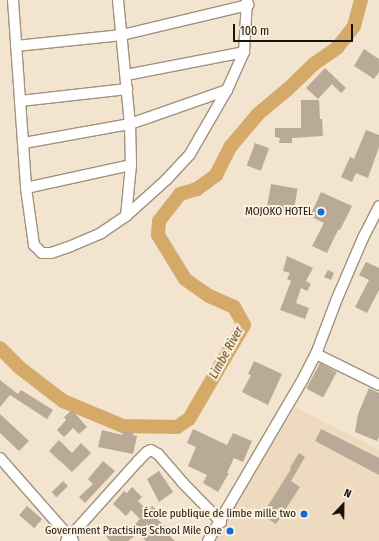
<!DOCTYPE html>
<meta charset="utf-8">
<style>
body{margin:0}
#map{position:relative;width:379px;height:541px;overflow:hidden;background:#f2e4cf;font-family:"Fira Sans Condensed",sans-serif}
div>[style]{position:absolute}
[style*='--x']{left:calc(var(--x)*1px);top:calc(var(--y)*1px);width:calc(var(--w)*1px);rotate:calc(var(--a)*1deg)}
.built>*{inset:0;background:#eddabf}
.river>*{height:14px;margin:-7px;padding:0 7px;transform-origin:7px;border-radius:7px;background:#d5aa69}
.building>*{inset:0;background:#b8aa96;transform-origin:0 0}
.roads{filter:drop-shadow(1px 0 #a0927e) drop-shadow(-1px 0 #a0927e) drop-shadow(0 1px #a0927e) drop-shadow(0 -1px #a0927e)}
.minor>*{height:10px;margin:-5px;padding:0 5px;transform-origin:5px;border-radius:5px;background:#fff}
.dots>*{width:11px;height:11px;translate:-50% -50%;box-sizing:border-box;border:2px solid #fdf1e0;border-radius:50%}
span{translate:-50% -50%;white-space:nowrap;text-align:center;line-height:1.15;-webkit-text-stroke:4px #fdf1e0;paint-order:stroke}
.poi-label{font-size:11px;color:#18130c}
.right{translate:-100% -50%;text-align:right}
.water-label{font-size:12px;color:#583b04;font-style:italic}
.north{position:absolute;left:323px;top:485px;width:40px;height:40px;-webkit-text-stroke:3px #fdf1e0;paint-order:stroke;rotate:22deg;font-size:11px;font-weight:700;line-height:16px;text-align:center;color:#18130c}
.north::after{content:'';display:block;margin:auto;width:14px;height:18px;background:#18130c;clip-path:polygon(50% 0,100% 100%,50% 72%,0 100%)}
.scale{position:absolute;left:233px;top:24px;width:120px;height:18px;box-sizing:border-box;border:2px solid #18130c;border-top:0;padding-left:5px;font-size:12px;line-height:14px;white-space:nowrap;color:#18130c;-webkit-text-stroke:3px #fdf1e0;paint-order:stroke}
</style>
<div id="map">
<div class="built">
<i style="clip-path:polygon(295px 407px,379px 450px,379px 541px,214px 541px)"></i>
</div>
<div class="river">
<i style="--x:0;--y:348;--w:28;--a:45"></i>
<i style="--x:20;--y:368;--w:54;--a:37.5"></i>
<i style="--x:63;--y:401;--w:65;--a:22.6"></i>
<i style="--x:123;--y:426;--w:54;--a:1.1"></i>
<i style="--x:177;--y:427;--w:14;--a:-34"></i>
<i style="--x:189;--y:419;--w:109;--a:-59.7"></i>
<i style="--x:244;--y:325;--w:21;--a:-119"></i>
<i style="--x:234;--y:307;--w:27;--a:-156"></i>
<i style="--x:209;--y:296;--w:29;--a:-145"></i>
<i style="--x:185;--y:279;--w:52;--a:-121.5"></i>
<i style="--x:158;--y:235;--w:14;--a:-86"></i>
<i style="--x:159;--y:221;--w:34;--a:-52"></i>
<i style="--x:180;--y:194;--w:18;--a:-16"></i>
<i style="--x:197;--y:189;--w:24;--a:-36"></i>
<i style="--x:216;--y:175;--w:33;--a:-63"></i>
<i style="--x:231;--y:146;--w:42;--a:-49.8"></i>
<i style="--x:258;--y:114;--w:38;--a:-40"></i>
<i style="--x:287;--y:90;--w:37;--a:-44"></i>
<i style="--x:314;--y:64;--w:28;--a:-35"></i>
<i style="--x:337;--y:48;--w:28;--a:-52"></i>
<i style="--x:354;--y:26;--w:27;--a:-75"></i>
</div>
<div class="building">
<i style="clip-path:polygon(364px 49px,379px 59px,379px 72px,374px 79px,354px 66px)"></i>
<i style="clip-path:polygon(325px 68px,346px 88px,341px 93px,332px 84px,318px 99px,306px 88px)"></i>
<i style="clip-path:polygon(301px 100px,319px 100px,320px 119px,322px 119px,323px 136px,292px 138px,292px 143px,279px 143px,280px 138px,275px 137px,275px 128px,301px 128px)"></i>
<i style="clip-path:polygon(366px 130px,379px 135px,379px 147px,368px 178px,356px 173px,352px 182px,341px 177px,350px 157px,354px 159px)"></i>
<i style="left:255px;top:143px;width:15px;height:24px;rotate:20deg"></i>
<i style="left:271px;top:184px;width:27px;height:24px;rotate:10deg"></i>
<i style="clip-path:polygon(321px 192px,352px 206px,340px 230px,338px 230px,327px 253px,312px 246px,324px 223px,310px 216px)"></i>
<i style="clip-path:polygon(287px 256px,313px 268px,306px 281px,311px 284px,307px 291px,301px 288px,296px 303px,309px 308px,305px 319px,280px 310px,291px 281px,287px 279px,290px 273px,283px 271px)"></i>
<i style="clip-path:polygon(366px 262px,379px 268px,379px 290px,367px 313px,355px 307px,369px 280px,359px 275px)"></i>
<i style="clip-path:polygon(328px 270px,334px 273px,331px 280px,324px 277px)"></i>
<i style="clip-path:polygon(254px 361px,282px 374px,268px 405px,242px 392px,251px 375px,248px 374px)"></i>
<i style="left:320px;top:363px;width:19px;height:29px;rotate:28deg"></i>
<i style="clip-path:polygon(0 380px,18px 394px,21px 390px,53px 410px,47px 419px,10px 395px,0 407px)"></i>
<i style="clip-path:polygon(369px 388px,379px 393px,379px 437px,377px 441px,355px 432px,358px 414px)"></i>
<i style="clip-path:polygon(72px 410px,87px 427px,79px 434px,73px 428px,64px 437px,57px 430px,66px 420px,64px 417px)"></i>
<i style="clip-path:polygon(0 414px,29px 441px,19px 451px,0 433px)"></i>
<i style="clip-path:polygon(193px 429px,227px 445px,233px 433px,252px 441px,243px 462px,234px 458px,227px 473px,229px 473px,218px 492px,203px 483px,207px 475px,188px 466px,196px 447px,187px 443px)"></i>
<i style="clip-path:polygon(321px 429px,379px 458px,379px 475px,315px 441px)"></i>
<i style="clip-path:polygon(102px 430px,122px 435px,123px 430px,133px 432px,133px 435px,137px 436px,133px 454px,98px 447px)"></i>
<i style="clip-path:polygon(59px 440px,72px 453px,81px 443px,91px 453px,72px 472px,49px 451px)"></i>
<i style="clip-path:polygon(299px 453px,305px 457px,291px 481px,300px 487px,276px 524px,262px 515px,291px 469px,290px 468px)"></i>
<i style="clip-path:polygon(103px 461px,115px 471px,85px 503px,79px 497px,93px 484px,88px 479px)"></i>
<i style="clip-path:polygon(159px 471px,173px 492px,159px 502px,147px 479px)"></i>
<i style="left:63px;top:481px;width:7px;height:16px;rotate:45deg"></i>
<i style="clip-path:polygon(132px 487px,142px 497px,138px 501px,148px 511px,152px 506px,158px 511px,154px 516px,167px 528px,165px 531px,175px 541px,146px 541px,138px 533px,128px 541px,110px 541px,105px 535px,116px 526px,118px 528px,122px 525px,128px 532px,140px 519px,131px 510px,126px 516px,113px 504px,124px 491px,127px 493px)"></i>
<i style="left:27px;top:506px;width:20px;height:12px;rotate:41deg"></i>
</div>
<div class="roads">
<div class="minor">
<i style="--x:13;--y:0;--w:188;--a:86"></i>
<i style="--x:26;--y:188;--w:58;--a:82"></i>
<i style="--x:34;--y:245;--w:11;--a:45"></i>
<i style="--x:42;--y:253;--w:9;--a:0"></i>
<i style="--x:51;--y:253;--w:21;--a:-19"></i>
<i style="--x:71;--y:246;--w:33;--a:-23"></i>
<i style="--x:101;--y:233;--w:30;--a:-34"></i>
<i style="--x:126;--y:216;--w:54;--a:-42"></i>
<i style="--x:166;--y:180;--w:35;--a:-47"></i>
<i style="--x:190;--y:154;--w:74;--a:-60"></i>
<i style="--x:227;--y:90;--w:42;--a:-65.9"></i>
<i style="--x:244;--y:52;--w:52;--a:-86.7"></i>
<i style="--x:118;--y:0;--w:125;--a:84.5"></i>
<i style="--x:130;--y:124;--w:41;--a:88.6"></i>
<i style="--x:131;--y:165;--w:51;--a:95.6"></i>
<i style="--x:16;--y:46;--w:107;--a:-5.9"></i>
<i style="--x:122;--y:35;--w:130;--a:-13.4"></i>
<i style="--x:126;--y:75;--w:120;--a:-11"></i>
<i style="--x:20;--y:101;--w:108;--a:-6.4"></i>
<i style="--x:24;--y:143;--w:108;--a:-10.2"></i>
<i style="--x:130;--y:124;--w:103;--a:-19.3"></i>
<i style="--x:26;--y:188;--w:107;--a:-12.4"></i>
<i style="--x:316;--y:354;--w:70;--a:26.2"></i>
<i style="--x:0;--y:458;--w:111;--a:48.7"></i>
<i style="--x:66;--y:541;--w:108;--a:-48"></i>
<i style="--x:138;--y:461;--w:13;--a:-45"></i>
<i style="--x:147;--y:452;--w:4;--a:-27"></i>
<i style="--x:151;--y:450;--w:8;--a:30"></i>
<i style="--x:158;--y:454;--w:37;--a:49"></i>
<i style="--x:182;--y:482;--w:56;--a:45.7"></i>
<i style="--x:208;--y:541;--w:188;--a:-59.6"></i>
<i style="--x:303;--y:379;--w:28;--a:-63"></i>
<i style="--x:316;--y:354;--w:57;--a:-69.3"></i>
<i style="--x:336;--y:301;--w:69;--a:-66.8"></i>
<i style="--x:363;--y:238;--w:36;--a:-63"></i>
</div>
</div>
<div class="dots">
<i style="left:321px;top:212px;background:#146cd5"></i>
<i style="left:304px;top:514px;background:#146cd5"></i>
<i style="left:230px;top:531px;background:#146cd5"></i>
</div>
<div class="poi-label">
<span class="right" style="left:313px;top:212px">MOJOKO HOTEL</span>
<span class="right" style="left:296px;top:514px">École publique de limbe mille two</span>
<span class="right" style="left:222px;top:531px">Government Practising School Mile One</span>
</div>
<div class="water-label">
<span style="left:227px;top:353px;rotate:-61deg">Limbe River</span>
</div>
<div class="north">N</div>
<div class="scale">100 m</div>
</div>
